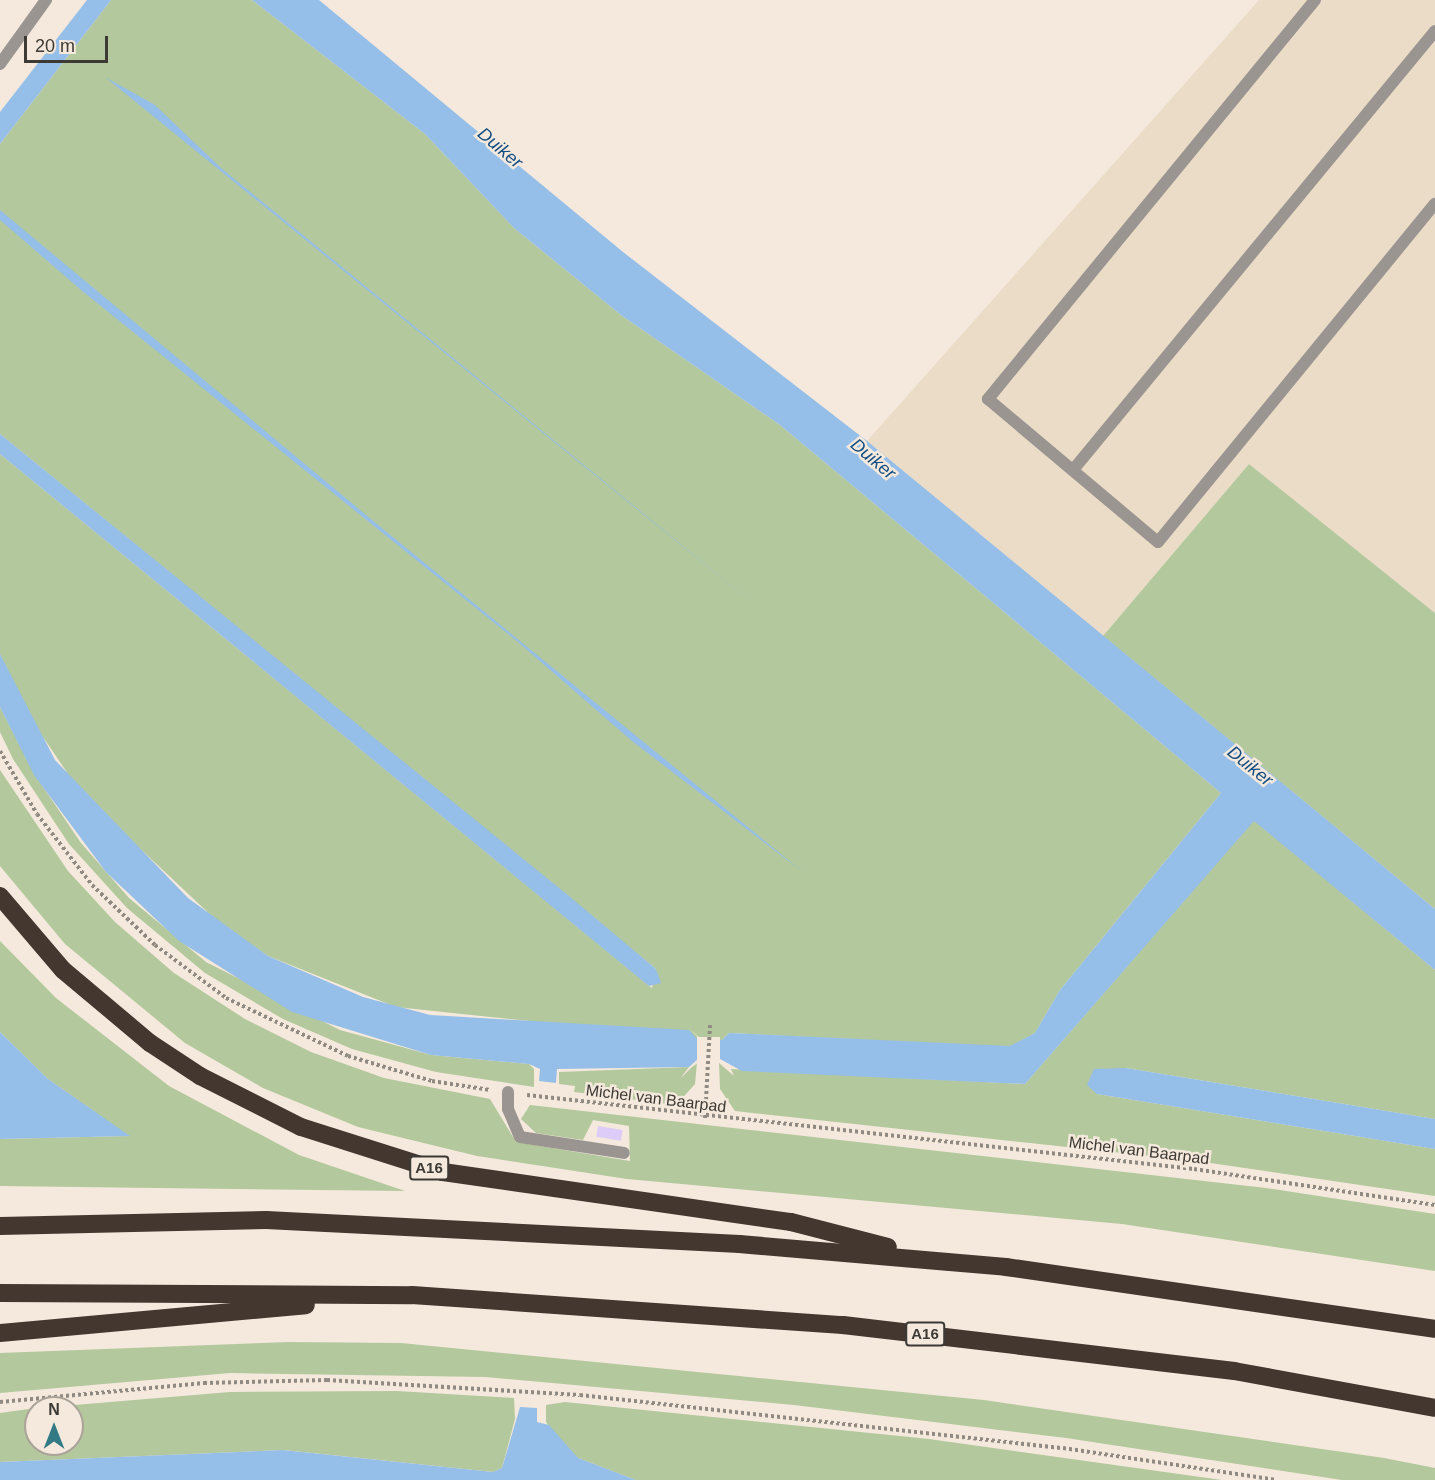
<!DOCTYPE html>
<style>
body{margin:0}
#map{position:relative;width:1435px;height:1480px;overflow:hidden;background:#f4e9dc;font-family:Arial,sans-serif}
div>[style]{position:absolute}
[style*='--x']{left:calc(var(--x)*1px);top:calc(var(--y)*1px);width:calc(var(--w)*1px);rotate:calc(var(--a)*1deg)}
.built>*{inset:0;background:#ebdcc8}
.green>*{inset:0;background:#b3c89c}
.water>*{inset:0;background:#95bee9}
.pier>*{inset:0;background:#f4e9dc}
.building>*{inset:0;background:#dcccf7;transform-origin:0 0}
.path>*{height:4px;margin-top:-2px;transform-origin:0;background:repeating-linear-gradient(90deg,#918a82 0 3px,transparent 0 6px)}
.service>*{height:12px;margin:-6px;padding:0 6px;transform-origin:6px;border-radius:6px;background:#9b9591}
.motorway>*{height:18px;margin:-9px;padding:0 9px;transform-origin:9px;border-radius:9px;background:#433730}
span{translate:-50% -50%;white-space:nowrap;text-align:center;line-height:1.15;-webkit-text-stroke:5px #f4e9dc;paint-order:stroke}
.shield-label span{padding:2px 4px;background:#f4e9dc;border:2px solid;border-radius:4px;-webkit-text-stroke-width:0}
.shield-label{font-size:15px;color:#3d3934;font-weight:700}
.street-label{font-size:16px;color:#3d3934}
.water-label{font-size:18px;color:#144e83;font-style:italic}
.north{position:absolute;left:24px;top:1396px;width:60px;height:60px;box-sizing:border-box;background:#f4e9dc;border:2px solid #aba399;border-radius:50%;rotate:0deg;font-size:16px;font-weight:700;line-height:24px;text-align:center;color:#3d3934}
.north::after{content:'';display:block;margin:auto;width:21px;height:27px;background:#337a84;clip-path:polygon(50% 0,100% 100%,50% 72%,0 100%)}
.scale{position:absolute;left:24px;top:36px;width:84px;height:27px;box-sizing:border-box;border:3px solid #3d3934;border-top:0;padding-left:8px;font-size:18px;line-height:21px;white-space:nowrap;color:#3d3934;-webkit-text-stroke:4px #f4e9dc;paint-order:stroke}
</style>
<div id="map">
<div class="built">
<i style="clip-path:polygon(1259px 0,1435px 0,1435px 613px,1249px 464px,1103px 636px,867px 441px)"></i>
</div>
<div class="green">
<i style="clip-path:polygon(111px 0,252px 0,425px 134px,514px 228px,621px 315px,780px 425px,1221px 793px,1060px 990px,1035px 1033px,1010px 1047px,729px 1033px,722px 1040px,698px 1039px,396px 1007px,268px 956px,216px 920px,81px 793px,24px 709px,0 654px,0 454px,652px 988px,656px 969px,0 434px,0 144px)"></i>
<i style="clip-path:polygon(1249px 464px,1435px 613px,1435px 909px,1103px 636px)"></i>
<i style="clip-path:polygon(0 707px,35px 775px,81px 843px,129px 898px,206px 962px,340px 1030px,431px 1055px,529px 1064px,534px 1069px,534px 1087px,436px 1072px,352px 1049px,283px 1019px,205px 973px,127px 908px,69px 844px,13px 759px,0 732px)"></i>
<i style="clip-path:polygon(0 770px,68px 871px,115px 922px,174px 973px,245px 1019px,311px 1052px,384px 1078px,490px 1099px,516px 1142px,630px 1161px,629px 1126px,593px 1120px,583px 1140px,536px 1133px,521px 1119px,530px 1105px,1266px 1188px,1435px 1214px,1435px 1271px,1122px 1224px,627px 1179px,477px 1156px,358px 1127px,263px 1088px,185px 1043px,65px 944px,0 866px)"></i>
<i style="clip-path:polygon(1254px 820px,1435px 970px,1435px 1119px,1126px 1068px,1097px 1094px,1435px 1149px,1435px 1196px,1197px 1161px,735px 1111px,720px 1089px,719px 1063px,734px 1076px,731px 1069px,1025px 1084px)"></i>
<i style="clip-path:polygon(0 941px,56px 998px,169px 1086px,299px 1155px,405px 1191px,0 1186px,0 1139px,129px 1136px,48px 1079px,0 1032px)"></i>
<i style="clip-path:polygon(697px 1062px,695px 1084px,676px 1105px,574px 1092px,575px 1086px,559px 1084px,559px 1072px,689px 1067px,680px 1079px)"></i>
<i style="clip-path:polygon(289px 1342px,401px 1343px,984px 1400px,1384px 1458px,1435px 1468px,1435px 1480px,1342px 1480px,1066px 1438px,794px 1405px,486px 1377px,230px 1373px,0 1393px,0 1353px)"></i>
<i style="clip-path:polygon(397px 1391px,514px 1398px,515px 1419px,502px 1468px,493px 1472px,284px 1450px,0 1462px,0 1413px,36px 1408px,36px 1444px,72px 1444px,72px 1408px,39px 1408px,230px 1392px)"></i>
<i style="clip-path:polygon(565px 1402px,929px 1439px,1222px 1480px,636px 1480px,578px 1458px,555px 1437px,546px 1422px,546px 1405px)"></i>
</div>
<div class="water">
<i style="clip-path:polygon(87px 0,111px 0,0 144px,0 112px)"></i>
<i style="clip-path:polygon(252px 0,319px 0,623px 252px,867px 441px,1435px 909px,1435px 970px,1254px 821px,1025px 1084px,742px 1071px,720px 1059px,698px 1059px,689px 1067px,557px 1069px,556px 1083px,539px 1081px,540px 1069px,529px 1064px,431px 1055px,292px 1012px,179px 941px,106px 872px,34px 775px,0 707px,0 654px,55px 760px,188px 898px,268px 956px,363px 997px,430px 1015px,689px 1030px,698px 1040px,722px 1040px,729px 1033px,1010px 1046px,1035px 1033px,1060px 990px,1221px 793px,780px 425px,621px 315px,514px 228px,425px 134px)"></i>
<i style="clip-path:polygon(105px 77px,155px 105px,221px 168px,761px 610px)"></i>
<i style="clip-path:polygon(0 210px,372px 520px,804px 873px,632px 741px,518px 642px,81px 290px,0 220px)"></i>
<i style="clip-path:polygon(0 434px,569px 896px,656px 969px,661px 983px,649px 986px,0 454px)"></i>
<i style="clip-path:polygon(0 1032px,48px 1079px,130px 1136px,0 1139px)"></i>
<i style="clip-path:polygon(1126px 1068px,1435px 1119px,1435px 1149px,1097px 1094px,1087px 1085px,1094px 1069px)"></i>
<i style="clip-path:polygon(520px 1407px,537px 1408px,537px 1422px,549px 1425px,578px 1458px,636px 1480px,0 1480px,0 1462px,283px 1450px,493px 1472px,502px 1468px)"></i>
</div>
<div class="pier">
<i style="clip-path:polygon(687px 1027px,699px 1037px,720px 1037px,720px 1061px,730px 1071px,719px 1062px,699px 1062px,688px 1070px,697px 1062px,697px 1036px)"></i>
</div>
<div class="building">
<i style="left:598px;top:1126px;width:25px;height:11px;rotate:9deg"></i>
</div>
<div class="path">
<i style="--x:0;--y:751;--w:73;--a:59.6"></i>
<i style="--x:37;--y:814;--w:90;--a:52.2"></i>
<i style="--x:92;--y:885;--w:87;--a:43.6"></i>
<i style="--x:155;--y:945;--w:89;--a:36.7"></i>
<i style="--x:226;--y:998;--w:135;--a:25.4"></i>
<i style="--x:348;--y:1056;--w:88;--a:16.6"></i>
<i style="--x:432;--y:1081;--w:59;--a:8.8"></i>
<i style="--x:527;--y:1095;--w:671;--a:6.33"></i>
<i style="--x:1194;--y:1169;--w:244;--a:8.5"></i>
<i style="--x:705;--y:1118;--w:93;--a:-86.9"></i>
<i style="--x:0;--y:1402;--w:205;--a:-5.3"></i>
<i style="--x:204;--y:1383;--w:123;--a:-1.4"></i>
<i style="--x:327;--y:1380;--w:253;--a:3.4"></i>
<i style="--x:580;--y:1395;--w:486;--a:6.3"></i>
<i style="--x:1063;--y:1448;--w:215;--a:8.5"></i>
</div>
<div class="service">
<i style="--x:1315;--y:0;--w:516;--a:129.34"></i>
<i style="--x:988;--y:399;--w:222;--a:40.1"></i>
<i style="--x:1158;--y:542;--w:437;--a:-50.7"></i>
<i style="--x:0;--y:64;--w:79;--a:-54.3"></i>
<i style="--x:1073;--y:470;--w:569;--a:-50.49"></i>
<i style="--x:508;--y:1092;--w:17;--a:90"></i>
<i style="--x:508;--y:1109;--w:30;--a:67"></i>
<i style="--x:520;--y:1137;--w:105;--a:8.7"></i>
</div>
<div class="motorway">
<i style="--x:0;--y:896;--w:97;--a:49.6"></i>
<i style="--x:63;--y:970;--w:114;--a:40"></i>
<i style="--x:150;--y:1043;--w:60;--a:33.4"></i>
<i style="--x:200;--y:1076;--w:113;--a:26.8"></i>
<i style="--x:301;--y:1127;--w:149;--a:17.6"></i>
<i style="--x:443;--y:1172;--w:352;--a:8.2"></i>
<i style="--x:791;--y:1222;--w:100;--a:14.5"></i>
<i style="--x:0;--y:1226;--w:266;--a:-1.3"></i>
<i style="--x:266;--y:1220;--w:474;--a:2.9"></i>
<i style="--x:739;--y:1244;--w:268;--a:4.9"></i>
<i style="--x:1006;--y:1267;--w:433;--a:8.2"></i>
<i style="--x:0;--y:1293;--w:412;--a:0.3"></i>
<i style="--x:412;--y:1295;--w:432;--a:4"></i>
<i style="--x:843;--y:1325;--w:394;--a:6.7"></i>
<i style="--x:1234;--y:1371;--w:204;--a:10.4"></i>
<i style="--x:0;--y:1333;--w:307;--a:-5.2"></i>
</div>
<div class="shield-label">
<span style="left:429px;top:1168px">A16</span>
<span style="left:925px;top:1334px">A16</span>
</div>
<div class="street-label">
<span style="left:656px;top:1099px;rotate:7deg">Michel van Baarpad</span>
<span style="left:1139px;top:1151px;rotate:7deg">Michel van Baarpad</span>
</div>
<div class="water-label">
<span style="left:500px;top:148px;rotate:40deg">Duiker</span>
<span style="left:873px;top:459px;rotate:40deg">Duiker</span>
<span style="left:1250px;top:766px;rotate:39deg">Duiker</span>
</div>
<div class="north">N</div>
<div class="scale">20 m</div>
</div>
